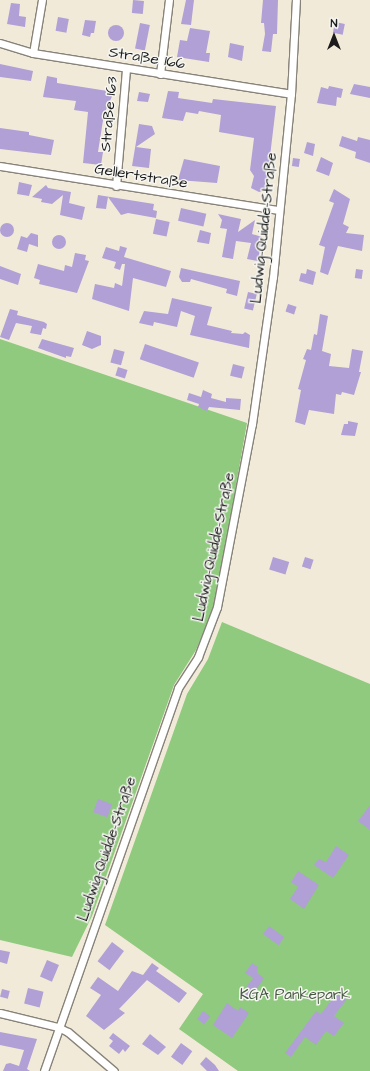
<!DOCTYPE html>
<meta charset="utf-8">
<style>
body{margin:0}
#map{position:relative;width:370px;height:1071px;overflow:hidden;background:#f2ead8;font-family:"Architects Daughter",sans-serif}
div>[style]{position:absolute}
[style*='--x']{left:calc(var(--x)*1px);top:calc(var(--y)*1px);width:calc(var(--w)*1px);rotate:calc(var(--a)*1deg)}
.green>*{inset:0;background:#8fca7e}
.building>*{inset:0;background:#b0a0d6;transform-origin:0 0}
.round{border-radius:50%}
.roads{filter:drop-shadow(1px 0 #87837a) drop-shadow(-1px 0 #87837a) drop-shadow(0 1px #87837a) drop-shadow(0 -1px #87837a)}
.minor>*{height:7px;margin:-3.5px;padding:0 3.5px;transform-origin:3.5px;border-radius:3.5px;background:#fff}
span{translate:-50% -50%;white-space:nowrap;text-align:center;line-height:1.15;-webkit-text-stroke:3px #f6f6f2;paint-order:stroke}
.street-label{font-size:15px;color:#1c1c1c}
.park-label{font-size:15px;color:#44593e}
.north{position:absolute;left:314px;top:16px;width:40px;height:40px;-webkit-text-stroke:3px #f6f6f2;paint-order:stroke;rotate:0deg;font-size:11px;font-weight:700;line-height:16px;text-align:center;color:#1c1c1c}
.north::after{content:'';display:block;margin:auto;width:14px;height:18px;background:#1c1c1c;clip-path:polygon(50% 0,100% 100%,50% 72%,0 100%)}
</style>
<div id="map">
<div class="green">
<i style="clip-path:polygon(0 339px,247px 423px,215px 606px,196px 650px,174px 685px,92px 916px,72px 957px,0 940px)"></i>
<i style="clip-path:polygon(222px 622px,370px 684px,370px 1071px,238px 1071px,179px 1029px,203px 994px,105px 925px,187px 694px,208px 659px)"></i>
</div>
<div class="building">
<i style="left:133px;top:0;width:11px;height:13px;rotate:5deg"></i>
<i style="clip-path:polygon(186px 0,194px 0,191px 25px,181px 24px)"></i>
<i style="clip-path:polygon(263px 0,278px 0,277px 34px,273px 34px,271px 52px,262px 51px,265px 34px,264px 23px,261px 23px)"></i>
<i style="clip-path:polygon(11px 3px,20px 4px,19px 16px,26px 17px,25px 27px,7px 24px)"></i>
<i style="left:58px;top:17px;width:11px;height:14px;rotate:10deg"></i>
<i style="clip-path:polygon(85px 20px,96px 21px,94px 33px,91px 33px,90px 37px,82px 35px)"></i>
<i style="left:335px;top:22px;width:10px;height:11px;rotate:11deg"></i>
<i style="left:140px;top:23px;width:10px;height:26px;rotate:11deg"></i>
<i class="round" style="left:108px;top:25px;width:16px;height:16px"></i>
<i style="clip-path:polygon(190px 28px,210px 31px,206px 53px,210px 53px,209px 62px,177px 57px,180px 40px,187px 41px)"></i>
<i style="clip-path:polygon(230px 43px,244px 46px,242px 61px,228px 57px)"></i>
<i style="clip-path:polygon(0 64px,33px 71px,31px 81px,0 77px)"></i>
<i style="clip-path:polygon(47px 76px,57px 78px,57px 83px,114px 92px,104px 114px,98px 152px,103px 152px,101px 165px,83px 163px,88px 112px,74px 110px,76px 101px,43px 97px)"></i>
<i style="clip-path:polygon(354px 84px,370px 87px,370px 98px,350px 94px)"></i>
<i style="clip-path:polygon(329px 86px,343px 89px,341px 98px,337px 97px,336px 106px,317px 103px,321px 87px,328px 89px)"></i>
<i style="clip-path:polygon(168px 91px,179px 92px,178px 98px,212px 103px,213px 99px,276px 106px,266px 190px,259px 192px,251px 188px,254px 176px,250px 170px,254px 138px,219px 132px,221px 115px,199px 111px,198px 114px,186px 112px,183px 121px,162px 118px)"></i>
<i style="clip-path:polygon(139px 92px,150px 94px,148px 102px,137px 101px)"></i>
<i style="clip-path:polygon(139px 124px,152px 126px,155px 134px,136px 147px,151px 149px,149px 168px,132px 166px)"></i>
<i style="clip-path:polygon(0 128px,29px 132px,29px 135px,54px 140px,51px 155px,0 149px)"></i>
<i style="clip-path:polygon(342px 136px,357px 141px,358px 137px,370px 140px,370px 163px,355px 158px,356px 152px,339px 146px)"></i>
<i style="clip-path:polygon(307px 142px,315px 144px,313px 156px,304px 153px)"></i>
<i style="clip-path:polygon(321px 157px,333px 163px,329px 176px,316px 171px)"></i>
<i style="left:293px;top:158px;width:7px;height:8px;rotate:8deg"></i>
<i style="clip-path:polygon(184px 159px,220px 166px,217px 183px,178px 180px)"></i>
<i style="clip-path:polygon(19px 182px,32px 185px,29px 196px,17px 194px)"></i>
<i style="clip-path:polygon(46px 185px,48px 188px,71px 192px,69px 203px,85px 207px,82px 220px,60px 215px,63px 195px,52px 204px,41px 202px,42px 199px,32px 197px)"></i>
<i style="clip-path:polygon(334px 189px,350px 199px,343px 224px,349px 227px,346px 233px,364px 235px,362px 251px,338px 246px,328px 275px,320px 272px,325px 247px,319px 245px,334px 203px,329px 201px)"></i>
<i style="clip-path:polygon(98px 195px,154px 204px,153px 210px,157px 211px,156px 218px,128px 213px,121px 215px,108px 197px,106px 209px,96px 208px)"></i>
<i style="left:181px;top:208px;width:26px;height:13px;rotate:13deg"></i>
<i style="clip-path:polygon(218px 214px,241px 219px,238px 232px,255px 220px,252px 234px,262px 237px,258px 261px,247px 259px,251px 243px,236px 241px,233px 259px,222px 257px,227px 229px,220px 228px,222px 220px)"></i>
<i style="left:156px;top:219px;width:14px;height:15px;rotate:12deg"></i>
<i class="round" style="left:0;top:223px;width:14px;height:14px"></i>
<i style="clip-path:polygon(200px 230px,211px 233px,209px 244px,197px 242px)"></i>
<i style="clip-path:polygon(31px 233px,38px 235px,38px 247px,29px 244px,27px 252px,17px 249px,21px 236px,27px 238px)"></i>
<i class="round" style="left:52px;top:235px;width:14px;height:14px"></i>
<i style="clip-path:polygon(120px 246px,127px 248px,124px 257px,171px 271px,166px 287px,133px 278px,129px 311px,92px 299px,95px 284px,114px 288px,115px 283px,122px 286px,125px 264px,122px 264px,120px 270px,114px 268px,116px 262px,102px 258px,106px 247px,119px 251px)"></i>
<i style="clip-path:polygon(75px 253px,86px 255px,85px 260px,89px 261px,77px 293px,39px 284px,40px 280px,34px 278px,38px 264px,64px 271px,65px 265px,72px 267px)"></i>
<i style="clip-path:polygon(0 266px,21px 274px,18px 285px,0 279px)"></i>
<i style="clip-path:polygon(181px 268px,240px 281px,237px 296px,226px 293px,227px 289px,191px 279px,190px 282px,182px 282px,179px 277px)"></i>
<i style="clip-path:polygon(307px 269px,316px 272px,313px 285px,299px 281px,301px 273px,306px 274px)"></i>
<i style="left:356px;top:269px;width:7px;height:9px;rotate:8deg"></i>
<i style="left:248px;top:292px;width:9px;height:17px;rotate:13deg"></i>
<i style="clip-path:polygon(172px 298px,212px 307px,207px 325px,232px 331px,231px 333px,243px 334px,245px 332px,250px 335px,249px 348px,190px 335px,195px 316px,181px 311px,177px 327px,154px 322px,153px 326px,139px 323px,144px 311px,168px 314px)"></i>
<i style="left:288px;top:304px;width:9px;height:8px;rotate:18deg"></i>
<i style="clip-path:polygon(10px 309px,18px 311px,17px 315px,44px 322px,47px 324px,46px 329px,43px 328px,41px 335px,30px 333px,32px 326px,16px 323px,9px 340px,0 337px)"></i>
<i style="clip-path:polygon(320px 314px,328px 316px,322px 351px,331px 354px,329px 366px,349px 368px,352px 349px,363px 351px,359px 372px,361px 372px,354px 395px,342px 392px,341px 395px,336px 394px,334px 414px,309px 410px,305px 425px,295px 422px,301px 390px,298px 389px,306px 360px,303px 359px,307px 349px,311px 350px,314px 334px,317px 335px)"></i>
<i style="clip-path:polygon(87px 331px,101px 336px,101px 345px,92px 349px,82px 345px)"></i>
<i style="clip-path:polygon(42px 339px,74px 348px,71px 357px,66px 356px,66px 358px,38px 348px)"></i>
<i style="left:145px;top:344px;width:57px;height:16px;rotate:19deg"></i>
<i style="left:114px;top:349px;width:11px;height:14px;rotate:15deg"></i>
<i style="left:233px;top:364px;width:12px;height:12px;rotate:14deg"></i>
<i style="left:118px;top:367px;width:10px;height:9px;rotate:17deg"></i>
<i style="clip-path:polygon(203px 390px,212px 394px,211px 398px,226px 402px,226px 398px,241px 399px,240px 410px,209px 407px,207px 411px,198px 407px,199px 404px,187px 400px,189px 393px,201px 397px)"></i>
<i style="clip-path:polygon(348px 421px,358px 423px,355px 436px,341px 435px,344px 424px,348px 424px)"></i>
<i style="left:273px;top:557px;width:17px;height:13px;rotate:17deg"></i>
<i style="left:305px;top:557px;width:9px;height:10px;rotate:18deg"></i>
<i style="left:98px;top:799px;width:15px;height:14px;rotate:20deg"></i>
<i style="clip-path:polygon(370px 805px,370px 830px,358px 821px)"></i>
<i style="clip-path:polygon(336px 846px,349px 855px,333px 878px,314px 865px,319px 859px,326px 862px)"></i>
<i style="clip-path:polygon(298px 871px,319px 885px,304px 909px,290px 899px,298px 887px,291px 882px)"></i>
<i style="left:269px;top:926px;width:19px;height:10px;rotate:36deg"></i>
<i style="left:112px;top:942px;width:15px;height:24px;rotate:37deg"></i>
<i style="clip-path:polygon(0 950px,10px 952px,7px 964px,0 962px)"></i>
<i style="left:47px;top:960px;width:13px;height:18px;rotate:23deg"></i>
<i style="clip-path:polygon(152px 963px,159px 968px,156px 971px,187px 993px,179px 1003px,147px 980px,119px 1009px,125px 1013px,104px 1030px,86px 1016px,101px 995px,90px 988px,98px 977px,118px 991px,132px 971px,143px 975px)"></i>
<i style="clip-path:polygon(252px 963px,258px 967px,257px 973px,264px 978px,250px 999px,242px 993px,253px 978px,245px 973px)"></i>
<i style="left:28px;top:988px;width:16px;height:16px;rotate:14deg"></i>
<i style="left:2px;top:989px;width:8px;height:8px;rotate:14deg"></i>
<i style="clip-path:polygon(336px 994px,347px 999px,334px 1016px,344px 1023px,334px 1036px,326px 1031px,316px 1045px,305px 1037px,291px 1057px,285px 1053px,316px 1011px,321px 1014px)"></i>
<i style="clip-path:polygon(227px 1003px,238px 1011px,240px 1007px,249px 1013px,232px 1038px,213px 1025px)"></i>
<i style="left:203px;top:1011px;width:9px;height:10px;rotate:36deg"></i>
<i style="clip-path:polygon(0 1032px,37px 1039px,27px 1069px,30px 1071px,3px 1071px,6px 1064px,10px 1063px,19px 1066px,24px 1050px,0 1045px)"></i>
<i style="clip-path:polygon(113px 1033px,130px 1046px,125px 1052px,123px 1049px,119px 1054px,109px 1046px,113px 1041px,109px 1038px)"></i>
<i style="clip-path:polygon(150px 1034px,166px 1047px,158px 1055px,142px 1044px)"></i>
<i style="left:181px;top:1043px;width:14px;height:17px;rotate:36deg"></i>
<i style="clip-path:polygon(206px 1057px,215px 1065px,219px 1071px,207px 1071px,200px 1064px)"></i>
</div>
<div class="roads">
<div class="minor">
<i style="--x:0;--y:43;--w:34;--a:17"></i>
<i style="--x:33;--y:53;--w:261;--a:9"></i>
<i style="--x:33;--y:53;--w:54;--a:-80.4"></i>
<i style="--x:160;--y:74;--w:75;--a:-83.1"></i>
<i style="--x:0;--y:166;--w:282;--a:9"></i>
<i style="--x:116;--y:186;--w:117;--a:-85.1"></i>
<i style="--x:0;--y:1013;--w:60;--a:13.6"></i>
<i style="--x:58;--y:1027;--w:11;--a:27"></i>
<i style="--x:68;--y:1032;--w:60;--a:40.3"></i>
<i style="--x:44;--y:1071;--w:406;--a:-70.7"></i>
<i style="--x:178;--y:688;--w:37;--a:-57"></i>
<i style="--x:198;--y:657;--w:53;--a:-69.2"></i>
<i style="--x:217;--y:607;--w:186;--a:-79.2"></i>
<i style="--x:252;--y:424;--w:148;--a:-81.9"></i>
<i style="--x:273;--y:277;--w:184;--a:-84.4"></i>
<i style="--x:291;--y:94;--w:94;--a:-87"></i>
</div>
</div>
<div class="street-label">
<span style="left:147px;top:58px;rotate:9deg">Straße 166</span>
<span style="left:109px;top:114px;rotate:-85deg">Straße 163</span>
<span style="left:141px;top:176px;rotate:9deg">Gellertstraße</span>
<span style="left:264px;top:228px;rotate:-84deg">Ludwig-Quidde-Straße</span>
<span style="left:214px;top:547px;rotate:-78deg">Ludwig-Quidde-Straße</span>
<span style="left:107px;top:849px;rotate:-71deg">Ludwig-Quidde-Straße</span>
</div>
<div class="park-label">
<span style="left:295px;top:995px">KGA Pankepark</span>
</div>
<div class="north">N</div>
</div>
